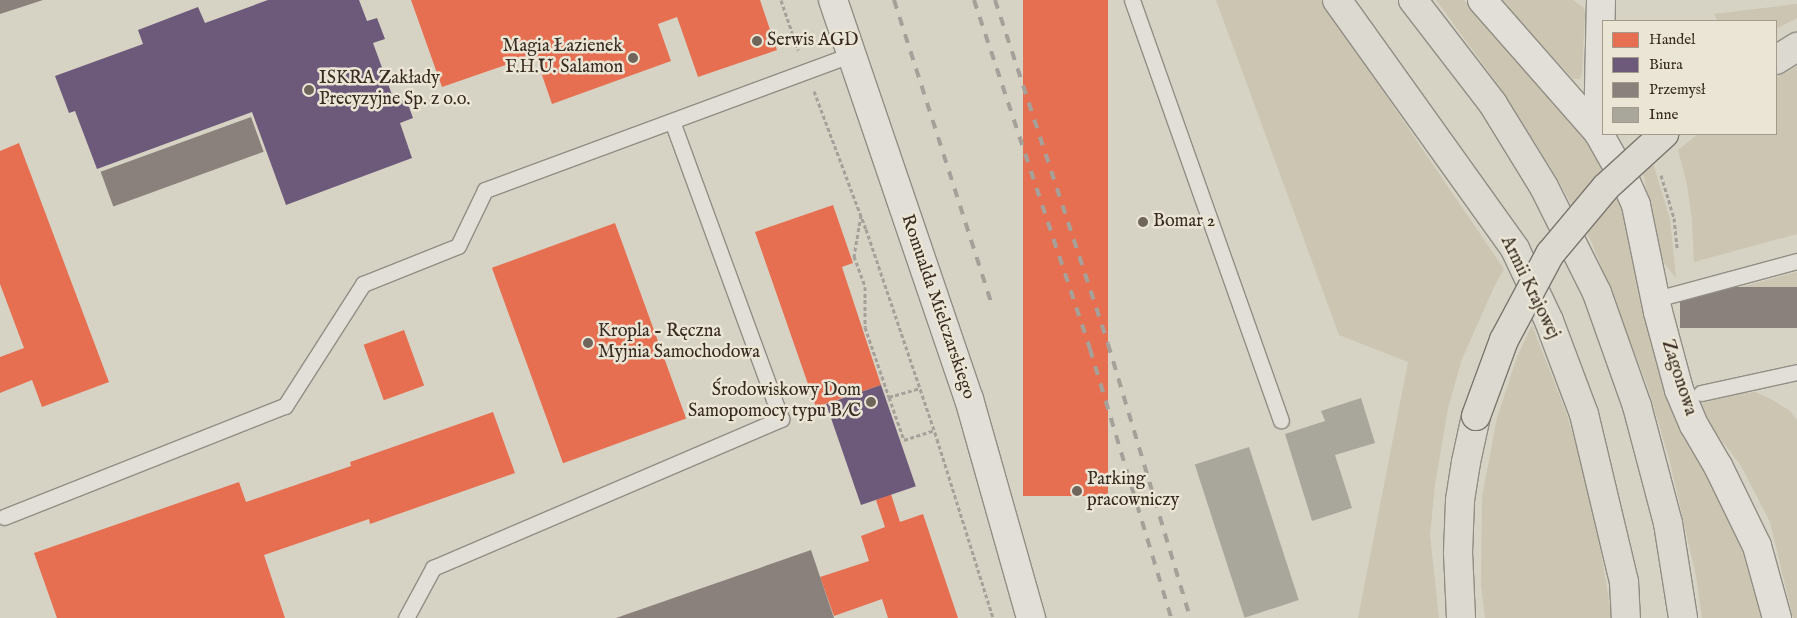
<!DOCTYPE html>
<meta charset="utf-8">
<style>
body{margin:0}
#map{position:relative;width:1797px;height:618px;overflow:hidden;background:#d6d3c5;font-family:"IM FELL English",serif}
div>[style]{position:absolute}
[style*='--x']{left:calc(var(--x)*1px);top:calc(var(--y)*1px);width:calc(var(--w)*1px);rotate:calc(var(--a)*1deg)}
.green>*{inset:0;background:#cbc5b2}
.shops>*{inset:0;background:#e76f51;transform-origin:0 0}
.offices>*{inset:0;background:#6d597a;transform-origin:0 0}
.industry>*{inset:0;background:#8a817c;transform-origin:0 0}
.building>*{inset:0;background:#a9a69c;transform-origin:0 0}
.path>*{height:3px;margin-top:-1.5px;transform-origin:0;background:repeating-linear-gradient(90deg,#a5a19a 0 4px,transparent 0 6.5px)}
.roads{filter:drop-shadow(1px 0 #918e85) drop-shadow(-1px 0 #918e85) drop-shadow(0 1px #918e85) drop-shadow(0 -1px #918e85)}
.service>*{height:15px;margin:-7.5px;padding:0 7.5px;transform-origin:7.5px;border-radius:7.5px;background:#e1dfd8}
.minor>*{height:28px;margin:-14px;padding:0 14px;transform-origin:14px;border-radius:14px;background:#e1dfd8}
.tertiary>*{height:28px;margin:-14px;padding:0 14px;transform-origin:14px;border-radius:14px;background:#e1dfd8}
.primary>*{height:28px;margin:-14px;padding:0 14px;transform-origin:14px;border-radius:14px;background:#dcd9d1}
.rail>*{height:4px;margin-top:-2px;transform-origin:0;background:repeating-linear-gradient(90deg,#a5a19a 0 9px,transparent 0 18px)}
.bridges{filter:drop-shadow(1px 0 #7b776f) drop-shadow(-1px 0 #7b776f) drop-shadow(0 1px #7b776f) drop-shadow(0 -1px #7b776f)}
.primary-bridge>*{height:28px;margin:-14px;padding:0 14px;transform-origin:14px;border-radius:14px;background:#dcd9d1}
.dots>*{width:14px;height:14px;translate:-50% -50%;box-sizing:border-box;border:2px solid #eae5d4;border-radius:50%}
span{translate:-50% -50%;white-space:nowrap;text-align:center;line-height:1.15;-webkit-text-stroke:5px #eae5d4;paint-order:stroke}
.poi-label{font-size:18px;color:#382a20}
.left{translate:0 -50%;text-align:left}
.right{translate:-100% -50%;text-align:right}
.street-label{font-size:18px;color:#382a20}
.legend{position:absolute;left:1602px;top:20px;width:175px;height:115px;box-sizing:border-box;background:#eae5d4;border:1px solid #a39a8c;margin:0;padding:6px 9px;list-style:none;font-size:15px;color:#382a20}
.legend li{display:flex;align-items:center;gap:10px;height:25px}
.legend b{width:25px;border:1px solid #a39a8c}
</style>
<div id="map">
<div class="green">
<i style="clip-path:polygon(1216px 0,1321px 0,1504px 269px,1494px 287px,1462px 359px,1448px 408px,1435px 485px,1430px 535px,1439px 618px,1358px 618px,1408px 362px,1339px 335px)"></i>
<i style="clip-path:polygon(1436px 0,1464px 0,1491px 27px,1596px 150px,1622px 195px,1634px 264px,1658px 369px,1668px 403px,1737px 535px,1763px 618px,1702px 618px,1696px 576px,1669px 458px,1647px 385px,1592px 243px,1556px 176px,1496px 82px)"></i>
<i style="clip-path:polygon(1500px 0,1573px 0,1583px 7px,1585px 13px,1582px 72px,1580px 79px,1573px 79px)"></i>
<i style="clip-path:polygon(1797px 4px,1797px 18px,1776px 29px,1776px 21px,1718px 21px,1714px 14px)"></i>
<i style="clip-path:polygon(1797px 66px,1797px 234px,1694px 262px,1692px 220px,1687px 185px,1678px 150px,1698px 134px,1776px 134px,1776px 78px)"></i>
<i style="clip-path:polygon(1653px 163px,1670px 219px,1676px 278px,1664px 263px,1656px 239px,1643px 173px)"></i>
<i style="clip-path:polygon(1797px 272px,1797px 287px,1683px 315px,1681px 303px)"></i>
<i style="clip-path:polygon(1532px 325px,1566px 412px,1581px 460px,1598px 535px,1612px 618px,1485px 618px,1481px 585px,1482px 497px,1497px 418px,1517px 357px)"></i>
<i style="clip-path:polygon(1755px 392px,1769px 398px,1789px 410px,1797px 420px,1797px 618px,1793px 618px,1770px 522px,1740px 464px,1714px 431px,1700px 404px,1731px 395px)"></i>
</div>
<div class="shops">
<i style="clip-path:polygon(411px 0,760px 0,777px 50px,698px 77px,677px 17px,658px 24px,671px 61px,552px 104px,535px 55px,442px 87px)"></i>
<i style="left:1023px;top:0;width:85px;height:496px"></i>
<i style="clip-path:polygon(19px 143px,109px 382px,42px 407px,32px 380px,0 393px,0 357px,24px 348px,0 284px,0 151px)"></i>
<i style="clip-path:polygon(833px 205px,853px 263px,842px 267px,881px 385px,816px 407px,755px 232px)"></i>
<i style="left:615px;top:223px;width:208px;height:131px;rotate:70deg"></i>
<i style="left:404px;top:330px;width:59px;height:43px;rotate:70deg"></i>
<i style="clip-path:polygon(493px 412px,515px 473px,370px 524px,369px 519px,264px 555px,285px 618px,57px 618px,34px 553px,239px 482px,246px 502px,351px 466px,350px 462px)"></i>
<i style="clip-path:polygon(891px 494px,900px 522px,923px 514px,958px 618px,888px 618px,882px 599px,834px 616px,820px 577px,869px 561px,861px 536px,885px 527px,876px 500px)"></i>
</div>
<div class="offices">
<i style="clip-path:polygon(268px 0,359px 0,367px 21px,377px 18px,385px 39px,373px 43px,395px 103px,406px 99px,413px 118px,400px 123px,412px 158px,286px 205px,252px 112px,97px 169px,75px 111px,69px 113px,55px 76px,143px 44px,138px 30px,198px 7px,205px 23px)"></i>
<i style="left:881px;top:385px;width:107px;height:58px;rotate:71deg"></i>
</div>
<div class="industry">
<i style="clip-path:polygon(0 0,43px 0,0 14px)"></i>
<i style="left:251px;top:117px;width:37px;height:160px;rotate:70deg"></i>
<i style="left:1797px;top:287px;width:41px;height:117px;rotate:90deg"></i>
<i style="clip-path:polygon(811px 550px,834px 618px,616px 618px)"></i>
</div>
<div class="building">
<i style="clip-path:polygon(1361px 398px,1375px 443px,1335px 455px,1352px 508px,1312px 521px,1285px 434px,1325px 421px,1321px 411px)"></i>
<i style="left:1249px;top:447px;width:161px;height:57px;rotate:72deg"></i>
</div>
<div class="path">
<i style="--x:781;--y:0;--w:53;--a:71.2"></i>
<i style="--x:1632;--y:21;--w:77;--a:0"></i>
<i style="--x:814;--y:91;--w:147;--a:69.4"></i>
<i style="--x:866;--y:229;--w:222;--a:71.3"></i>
<i style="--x:937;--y:439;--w:188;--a:72.6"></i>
<i style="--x:1661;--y:175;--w:45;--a:73.2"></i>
<i style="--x:1674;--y:218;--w:31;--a:84"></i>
<i style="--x:861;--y:215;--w:42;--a:99.7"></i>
<i style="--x:854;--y:256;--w:33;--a:70"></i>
<i style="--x:865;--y:287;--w:40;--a:90"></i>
<i style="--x:865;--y:327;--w:74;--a:71.1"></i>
<i style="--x:889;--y:397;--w:46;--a:70.8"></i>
<i style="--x:904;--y:440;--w:32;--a:-18"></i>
<i style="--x:889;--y:397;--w:32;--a:-16"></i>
</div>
<div class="roads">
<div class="service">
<i style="--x:1132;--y:0;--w:446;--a:70.5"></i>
<i style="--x:1656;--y:299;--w:146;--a:-15.1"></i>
<i style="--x:1701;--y:393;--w:98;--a:-12.3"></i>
<i style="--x:4;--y:517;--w:302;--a:-21.6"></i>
<i style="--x:285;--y:406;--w:145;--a:-57.4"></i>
<i style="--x:363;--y:284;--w:102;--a:-21.8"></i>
<i style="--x:458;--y:246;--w:62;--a:-64.3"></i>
<i style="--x:485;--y:190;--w:391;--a:-20.3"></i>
<i style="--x:406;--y:618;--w:57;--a:-61.6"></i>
<i style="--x:433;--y:568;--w:379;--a:-23.2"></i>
<i style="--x:781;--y:419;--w:317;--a:-110.1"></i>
</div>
<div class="minor">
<i style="--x:1482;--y:0;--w:176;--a:48.7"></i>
<i style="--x:1598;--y:132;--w:55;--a:60.6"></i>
<i style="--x:1625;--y:180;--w:27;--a:66"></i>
<i style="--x:1636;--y:205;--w:109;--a:78.4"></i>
<i style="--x:1658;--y:312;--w:81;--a:74.9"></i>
<i style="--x:1679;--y:390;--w:38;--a:67"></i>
<i style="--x:1694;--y:425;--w:48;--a:59.7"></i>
<i style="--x:1718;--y:466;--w:89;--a:64"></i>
<i style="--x:1757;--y:546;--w:75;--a:74.5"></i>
<i style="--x:1598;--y:132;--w:132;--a:-88.7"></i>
</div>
<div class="tertiary">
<i style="--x:833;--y:0;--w:422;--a:71.2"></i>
<i style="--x:969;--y:399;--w:228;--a:74.2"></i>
</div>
<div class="primary">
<i style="--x:1337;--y:0;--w:306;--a:54.4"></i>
<i style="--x:1515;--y:249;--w:80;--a:64.7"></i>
<i style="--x:1549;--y:321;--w:99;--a:69.4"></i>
<i style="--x:1584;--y:414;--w:173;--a:76.6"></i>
<i style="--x:1624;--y:582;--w:36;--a:87"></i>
<i style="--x:1413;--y:0;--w:131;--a:52.4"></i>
<i style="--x:1493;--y:104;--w:97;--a:58.4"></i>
<i style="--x:1544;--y:187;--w:119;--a:63.4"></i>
<i style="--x:1597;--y:293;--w:120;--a:70.5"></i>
<i style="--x:1637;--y:406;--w:121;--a:75.2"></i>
<i style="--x:1668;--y:523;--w:96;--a:81"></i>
<i style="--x:1776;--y:60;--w:25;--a:-32"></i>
<i style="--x:1461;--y:618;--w:65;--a:-92.6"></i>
<i style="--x:1458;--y:553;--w:53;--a:-87.8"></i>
<i style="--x:1460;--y:500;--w:38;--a:-81"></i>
<i style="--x:1466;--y:462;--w:47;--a:-77.7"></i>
</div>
</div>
<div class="rail">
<i style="--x:894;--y:0;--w:321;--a:72.2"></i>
<i style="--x:974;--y:0;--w:368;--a:71.6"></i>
<i style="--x:1090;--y:349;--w:281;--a:73.2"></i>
<i style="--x:995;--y:0;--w:362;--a:71.8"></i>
<i style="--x:1108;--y:344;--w:286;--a:73.3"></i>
</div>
<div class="bridges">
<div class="primary-bridge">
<i style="--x:1476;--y:416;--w:81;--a:-69.8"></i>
<i style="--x:1504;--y:340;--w:98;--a:-61.9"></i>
<i style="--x:1550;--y:254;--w:87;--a:-50.1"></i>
<i style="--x:1606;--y:187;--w:79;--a:-42.4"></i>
</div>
</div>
<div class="dots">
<i style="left:757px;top:41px;background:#6f655a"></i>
<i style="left:633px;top:58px;background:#6f655a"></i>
<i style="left:309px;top:90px;background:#6f655a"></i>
<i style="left:1143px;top:222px;background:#6f655a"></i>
<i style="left:588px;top:343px;background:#6f655a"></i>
<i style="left:871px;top:402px;background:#6f655a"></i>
<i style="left:1077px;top:491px;background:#6f655a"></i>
</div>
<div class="poi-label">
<span class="left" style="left:767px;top:41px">Serwis AGD</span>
<span class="right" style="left:623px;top:58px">Magia Łazienek<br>F.H.U. Salamon</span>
<span class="left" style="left:319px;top:90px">ISKRA Zakłady<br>Precyzyjne Sp. z o.o.</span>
<span class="left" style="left:1153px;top:222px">Bomar 2</span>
<span class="left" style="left:598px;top:343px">Kropla - Ręczna<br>Myjnia Samochodowa</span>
<span class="right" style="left:861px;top:402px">Środowiskowy Dom<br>Samopomocy typu B/C</span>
<span class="left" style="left:1087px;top:491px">Parking<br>pracowniczy</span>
</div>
<div class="street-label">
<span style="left:1529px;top:288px;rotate:64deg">Armii Krajowej</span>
<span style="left:937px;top:307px;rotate:71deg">Romualda Mielczarskiego</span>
<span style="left:1678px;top:378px;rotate:72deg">Zagonowa</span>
</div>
<ul class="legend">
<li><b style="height:14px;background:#e76f51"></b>Handel</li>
<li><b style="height:14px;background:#6d597a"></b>Biura</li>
<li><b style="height:14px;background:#8a817c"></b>Przemysł</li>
<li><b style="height:14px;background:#a9a69c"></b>Inne</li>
</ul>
</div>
